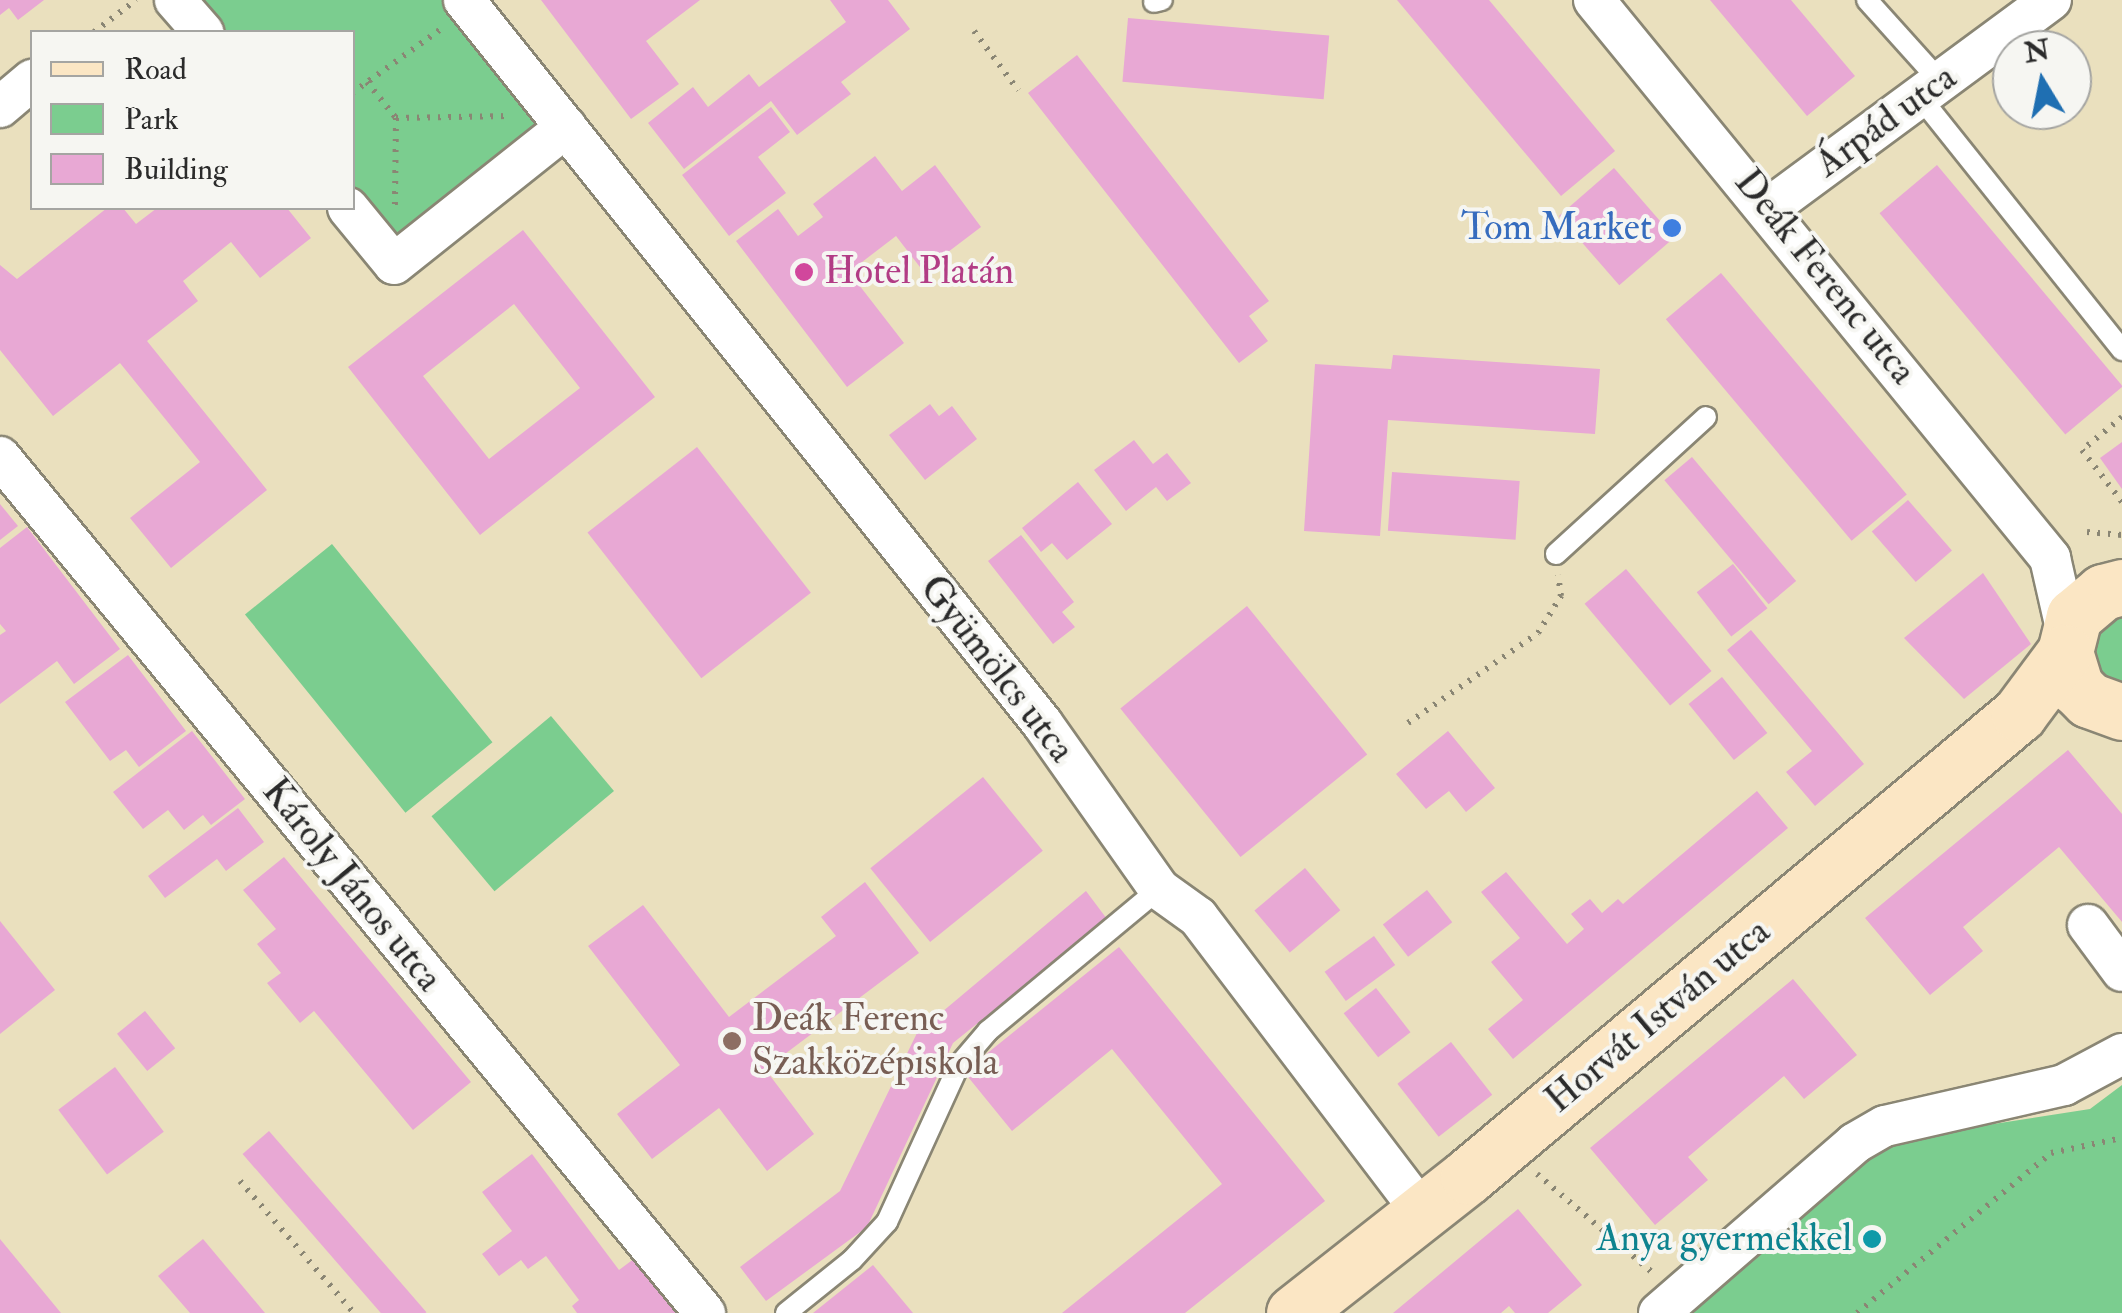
<!DOCTYPE html>
<meta charset="utf-8">
<style>
body{margin:0}
#map{position:relative;width:2122px;height:1313px;overflow:hidden;background:#eae0be;font-family:"IM FELL Double Pica",serif}
div>[style]{position:absolute}
[style*='--x']{left:calc(var(--x)*1px);top:calc(var(--y)*1px);width:calc(var(--w)*1px);rotate:calc(var(--a)*1deg)}
.green>*{inset:0;background:#7bcd8f;transform-origin:0 0}
.building>*{inset:0;background:#e8a8d4;transform-origin:0 0}
.path>*{height:6px;margin-top:-3px;transform-origin:0;background:repeating-linear-gradient(90deg,#8a8674 0 2.5px,transparent 0 10.5px)}
.roads{filter:drop-shadow(2px 0 #8a8674) drop-shadow(-2px 0 #8a8674) drop-shadow(0 2px #8a8674) drop-shadow(0 -2px #8a8674)}
.service>*{height:20px;margin:-10px;padding:0 10px;transform-origin:10px;border-radius:10px;background:#fff}
.minor>*{height:40px;margin:-20px;padding:0 20px;transform-origin:20px;border-radius:20px;background:#fff}
.secondary>*{height:55px;margin:-27.5px;padding:0 27.5px;transform-origin:27.5px;border-radius:27.5px;background:#fbe6c4}
.dots>*{width:28px;height:28px;translate:-50% -50%;box-sizing:border-box;border:5px solid #f6f6f2;border-radius:50%}
span{translate:-50% -50%;white-space:nowrap;text-align:center;line-height:1.15;-webkit-text-stroke:8px #f6f6f2;paint-order:stroke}
.street-label{font-size:38px;color:#2b2b2b}
.shop-label{font-size:38px;color:#366cbe}
.right{translate:-100% -50%;text-align:right}
.hotel-label{font-size:38px;color:#b23c85}
.left{translate:0 -50%;text-align:left}
.education-label{font-size:38px;color:#785e54}
.culture-label{font-size:38px;color:#0d838f}
.legend{position:absolute;left:30px;top:30px;width:325px;height:180px;box-sizing:border-box;background:#f6f6f2;border:2px solid #a5a5a2;margin:0;padding:12px 18px;list-style:none;font-size:30px;color:#2b2b2b}
.legend li{display:flex;align-items:center;gap:20px;height:50px}
.legend b{width:50px;border:2px solid #a5a5a2}
.north{position:absolute;left:1992px;top:30px;width:100px;height:100px;box-sizing:border-box;background:#f6f6f2;border:2px solid #a5a5a2;border-radius:50%;rotate:350deg;font-size:28px;font-weight:700;line-height:40px;text-align:center;color:#2b2b2b}
.north::after{content:'';display:block;margin:auto;width:35px;height:45px;background:#1f6fb2;clip-path:polygon(50% 0,100% 100%,50% 72%,0 100%)}
</style>
<div id="map">
<div class="green">
<i style="clip-path:polygon(175px 0,464px 0,566px 127px,394px 264px,352px 208px,352px 32px,203px 32px)"></i>
<i style="left:332px;top:544px;width:255px;height:112px;rotate:51deg"></i>
<i style="clip-path:polygon(2122px 606px,2122px 692px,2095px 678px,2088px 631px)"></i>
<i style="left:551px;top:716px;width:98px;height:156px;rotate:50deg"></i>
<i style="clip-path:polygon(2122px 1085px,2122px 1313px,1680px 1313px,1877px 1142px,2090px 1109px)"></i>
</div>
<div class="building">
<i style="clip-path:polygon(0 0,44px 0,18px 20px,9px 8px,0 15px)"></i>
<i style="clip-path:polygon(541px 0,700px 0,646px 41px,679px 84px,631px 119px)"></i>
<i style="clip-path:polygon(830px 0,888px 0,910px 29px,841px 82px,851px 94px,797px 135px,771px 101px,684px 169px,648px 123px,693px 87px,708px 107px,749px 74px,759px 87px,846px 22px)"></i>
<i style="clip-path:polygon(1397px 0,1489px 0,1615px 151px,1561px 196px)"></i>
<i style="clip-path:polygon(1710px 0,1791px 0,1855px 76px,1807px 116px)"></i>
<i style="left:1128px;top:18px;width:202px;height:64px;rotate:5deg"></i>
<i style="clip-path:polygon(1077px 55px,1269px 301px,1249px 316px,1268px 341px,1239px 363px,1028px 93px)"></i>
<i style="clip-path:polygon(771px 107px,790px 132px,758px 157px,786px 193px,729px 236px,682px 175px)"></i>
<i style="clip-path:polygon(875px 156px,902px 191px,935px 165px,981px 227px,923px 271px,896px 236px,849px 272px,904px 343px,847px 387px,736px 241px,778px 209px,798px 236px,823px 217px,813px 204px)"></i>
<i style="left:1937px;top:165px;width:289px;height:75px;rotate:50deg"></i>
<i style="left:1614px;top:168px;width:92px;height:73px;rotate:49deg"></i>
<i style="clip-path:polygon(107px 208px,123px 208px,136px 224px,157px 208px,287px 208px,311px 238px,260px 278px,231px 242px,183px 281px,198px 301px,147px 341px,267px 490px,171px 568px,130px 518px,200px 462px,120px 363px,53px 416px,0 350px,0 265px,17px 279px)"></i>
<i style="clip-path:polygon(evenodd,523px 230px,655px 397px,480px 535px,348px 367px,523px 230px,514px 304px,580px 388px,489px 459px,423px 376px,514px 304px)"></i>
<i style="left:1721px;top:273px;width:289px;height:72px;rotate:50deg"></i>
<i style="clip-path:polygon(1393px 355px,1600px 369px,1595px 434px,1388px 420px,1380px 536px,1304px 531px,1315px 364px,1391px 369px)"></i>
<i style="clip-path:polygon(930px 404px,939px 416px,952px 406px,977px 439px,925px 480px,889px 435px)"></i>
<i style="clip-path:polygon(1134px 440px,1153px 464px,1167px 453px,1191px 483px,1167px 501px,1156px 487px,1126px 511px,1094px 470px)"></i>
<i style="clip-path:polygon(2122px 442px,2122px 489px,2100px 458px)"></i>
<i style="left:697px;top:447px;width:185px;height:139px;rotate:52deg"></i>
<i style="left:1692px;top:457px;width:162px;height:36px;rotate:50deg"></i>
<i style="left:1392px;top:472px;width:128px;height:59px;rotate:4deg"></i>
<i style="clip-path:polygon(1078px 482px,1112px 524px,1067px 560px,1052px 543px,1041px 552px,1022px 528px)"></i>
<i style="left:1908px;top:500px;width:67px;height:48px;rotate:49deg"></i>
<i style="clip-path:polygon(0 504px,18px 526px,0 540px)"></i>
<i style="clip-path:polygon(27px 527px,120px 649px,74px 684px,57px 661px,0 704px,0 635px,6px 631px,0 624px,0 548px)"></i>
<i style="clip-path:polygon(1021px 535px,1074px 602px,1062px 612px,1075px 627px,1053px 644px,988px 561px)"></i>
<i style="left:1733px;top:564px;width:56px;height:46px;rotate:52deg"></i>
<i style="left:1626px;top:569px;width:133px;height:54px;rotate:50deg"></i>
<i style="clip-path:polygon(1983px 573px,2031px 644px,1964px 699px,1904px 638px)"></i>
<i style="left:1247px;top:606px;width:191px;height:163px;rotate:51deg"></i>
<i style="clip-path:polygon(1751px 630px,1864px 764px,1815px 806px,1786px 772px,1812px 751px,1727px 650px)"></i>
<i style="clip-path:polygon(128px 655px,186px 731px,139px 767px,126px 750px,110px 761px,65px 702px)"></i>
<i style="left:1722px;top:677px;width:72px;height:43px;rotate:51deg"></i>
<i style="clip-path:polygon(192px 731px,245px 799px,211px 825px,203px 815px,184px 830px,168px 810px,143px 829px,113px 792px)"></i>
<i style="clip-path:polygon(1448px 731px,1495px 788px,1466px 812px,1449px 791px,1426px 809px,1396px 774px)"></i>
<i style="clip-path:polygon(2068px 750px,2122px 814px,2122px 922px,2059px 847px,1963px 927px,1983px 951px,1930px 995px,1865px 918px)"></i>
<i style="left:983px;top:777px;width:95px;height:145px;rotate:51deg"></i>
<i style="clip-path:polygon(1757px 791px,1788px 828px,1513px 1059px,1488px 1029px,1523px 1000px,1491px 962px,1520px 938px,1481px 892px,1506px 872px,1567px 944px,1584px 929px,1571px 914px,1590px 899px,1602px 913px,1618px 899px,1623px 904px)"></i>
<i style="clip-path:polygon(238px 808px,264px 842px,226px 871px,217px 859px,165px 898px,148px 876px)"></i>
<i style="clip-path:polygon(284px 857px,471px 1082px,413px 1130px,314px 1011px,300px 1023px,267px 983px,281px 973px,257px 944px,276px 929px,243px 890px)"></i>
<i style="left:1305px;top:868px;width:55px;height:66px;rotate:50deg"></i>
<i style="clip-path:polygon(865px 882px,919px 953px,765px 1069px,814px 1134px,767px 1171px,719px 1108px,652px 1159px,617px 1114px,680px 1065px,588px 946px,643px 905px,729px 1017px,836px 936px,821px 917px)"></i>
<i style="left:1427px;top:890px;width:41px;height:56px;rotate:52deg"></i>
<i style="clip-path:polygon(1086px 891px,1107px 919px,953px 1043px,867px 1227px,766px 1301px,740px 1267px,840px 1191px,917px 1033px)"></i>
<i style="clip-path:polygon(0 921px,55px 990px,0 1034px)"></i>
<i style="left:1374px;top:936px;width:36px;height:61px;rotate:54deg"></i>
<i style="clip-path:polygon(1119px 947px,1325px 1201px,1185px 1313px,1062px 1313px,1222px 1184px,1112px 1049px,1012px 1131px,964px 1072px)"></i>
<i style="clip-path:polygon(1793px 979px,1857px 1055px,1804px 1099px,1784px 1076px,1688px 1157px,1708px 1180px,1655px 1225px,1590px 1148px)"></i>
<i style="left:1376px;top:988px;width:56px;height:41px;rotate:52deg"></i>
<i style="left:145px;top:1011px;width:48px;height:36px;rotate:51deg"></i>
<i style="left:1451px;top:1042px;width:67px;height:68px;rotate:52deg"></i>
<i style="left:115px;top:1067px;width:81px;height:71px;rotate:53deg"></i>
<i style="left:269px;top:1131px;width:240px;height:35px;rotate:49deg"></i>
<i style="clip-path:polygon(532px 1154px,619px 1270px,635px 1258px,676px 1313px,577px 1313px,572px 1306px,579px 1300px,546px 1256px,528px 1269px,521px 1260px,499px 1276px,482px 1254px,512px 1231px,482px 1192px)"></i>
<i style="clip-path:polygon(1518px 1209px,1582px 1285px,1548px 1313px,1515px 1313px,1509px 1306px,1501px 1313px,1393px 1313px)"></i>
<i style="clip-path:polygon(0 1239px,61px 1313px,0 1313px)"></i>
<i style="clip-path:polygon(203px 1239px,265px 1313px,190px 1313px,158px 1276px)"></i>
<i style="clip-path:polygon(873px 1265px,913px 1313px,813px 1313px)"></i>
</div>
<div class="path">
<i style="--x:974;--y:31;--w:74;--a:53.3"></i>
<i style="--x:94;--y:32;--w:53;--a:-37.3"></i>
<i style="--x:367;--y:82;--w:46;--a:51.1"></i>
<i style="--x:396;--y:118;--w:87;--a:90.7"></i>
<i style="--x:352;--y:93;--w:110;--a:-35.7"></i>
<i style="--x:396;--y:118;--w:114;--a:-1"></i>
<i style="--x:2122;--y:417;--w:52;--a:140.5"></i>
<i style="--x:2082;--y:450;--w:66;--a:52.4"></i>
<i style="--x:2087;--y:532;--w:35;--a:5"></i>
<i style="--x:1408;--y:723;--w:158;--a:-34.7"></i>
<i style="--x:1538;--y:633;--w:44;--a:-58.1"></i>
<i style="--x:1561;--y:596;--w:21;--a:-98"></i>
<i style="--x:1537;--y:1174;--w:153;--a:40.5"></i>
<i style="--x:240;--y:1181;--w:174;--a:49.2"></i>
<i style="--x:1857;--y:1313;--w:251;--a:-39.5"></i>
<i style="--x:2051;--y:1153;--w:73;--a:-11.9"></i>
</div>
<div class="roads">
<div class="service">
<i style="--x:1867;--y:0;--w:109;--a:48"></i>
<i style="--x:1154;--y:2;--w:8;--a:-14"></i>
<i style="--x:1920;--y:97;--w:324;--a:51.4"></i>
<i style="--x:1556;--y:554;--w:203;--a:-42.4"></i>
<i style="--x:786;--y:1313;--w:85;--a:-38.8"></i>
<i style="--x:852;--y:1260;--w:52;--a:-47.4"></i>
<i style="--x:887;--y:1222;--w:173;--a:-65.4"></i>
<i style="--x:959;--y:1065;--w:45;--a:-49.5"></i>
<i style="--x:988;--y:1031;--w:222;--a:-39.7"></i>
</div>
<div class="minor">
<i style="--x:175;--y:0;--w:43;--a:48.8"></i>
<i style="--x:464;--y:0;--w:926;--a:51.36"></i>
<i style="--x:1042;--y:723;--w:203;--a:54.8"></i>
<i style="--x:1159;--y:889;--w:48;--a:35.7"></i>
<i style="--x:1198;--y:917;--w:370;--a:52.8"></i>
<i style="--x:1594;--y:0;--w:721;--a:50.74"></i>
<i style="--x:2050;--y:558;--w:77;--a:77.2"></i>
<i style="--x:0;--y:107;--w:42;--a:-40.2"></i>
<i style="--x:1770;--y:207;--w:349;--a:-36.4"></i>
<i style="--x:348;--y:208;--w:72;--a:50.6"></i>
<i style="--x:394;--y:264;--w:220;--a:-38.5"></i>
<i style="--x:0;--y:457;--w:1109;--a:50.53"></i>
<i style="--x:2088;--y:925;--w:57;--a:53.5"></i>
<i style="--x:1659;--y:1313;--w:259;--a:-40.9"></i>
<i style="--x:1855;--y:1143;--w:34;--a:-30"></i>
<i style="--x:1885;--y:1126;--w:184;--a:-12.9"></i>
<i style="--x:2064;--y:1085;--w:66;--a:-28.1"></i>
</div>
<div class="secondary">
<i style="--x:2122;--y:587;--w:20;--a:165"></i>
<i style="--x:2103;--y:592;--w:38;--a:140"></i>
<i style="--x:2074;--y:616;--w:37;--a:104"></i>
<i style="--x:2065;--y:652;--w:37;--a:73"></i>
<i style="--x:2076;--y:687;--w:18;--a:45"></i>
<i style="--x:2089;--y:700;--w:35;--a:20"></i>
<i style="--x:1294;--y:1313;--w:221;--a:-38.2"></i>
<i style="--x:1468;--y:1176;--w:719;--a:-39.98"></i>
<i style="--x:2019;--y:714;--w:77;--a:-53.4"></i>
</div>
</div>
<div class="dots">
<i style="left:1672px;top:228px;background:#3f7fe0"></i>
<i style="left:804px;top:272px;background:#d1479c"></i>
<i style="left:732px;top:1041px;background:#8d6e63"></i>
<i style="left:1872px;top:1239px;background:#0f9aa8"></i>
</div>
<div class="street-label">
<span style="left:1886px;top:121px;rotate:-36deg">Árpád utca</span>
<span style="left:1825px;top:277px;rotate:51deg">Deák Ferenc utca</span>
<span style="left:997px;top:669px;rotate:52deg">Gyümölcs utca</span>
<span style="left:352px;top:885px;rotate:51deg">Károly János utca</span>
<span style="left:1658px;top:1016px;rotate:-40deg">Horvát István utca</span>
</div>
<div class="shop-label">
<span class="right" style="left:1652px;top:228px">Tom Market</span>
</div>
<div class="hotel-label">
<span class="left" style="left:824px;top:272px">Hotel Platán</span>
</div>
<div class="education-label">
<span class="left" style="left:752px;top:1041px">Deák Ferenc<br>Szakközépiskola</span>
</div>
<div class="culture-label">
<span class="right" style="left:1852px;top:1239px">Anya gyermekkel</span>
</div>
<ul class="legend">
<li><b style="height:12px;background:#fbe6c4"></b>Road</li>
<li><b style="height:28px;background:#7bcd8f"></b>Park</li>
<li><b style="height:28px;background:#e8a8d4"></b>Building</li>
</ul>
<div class="north">N</div>
</div>
